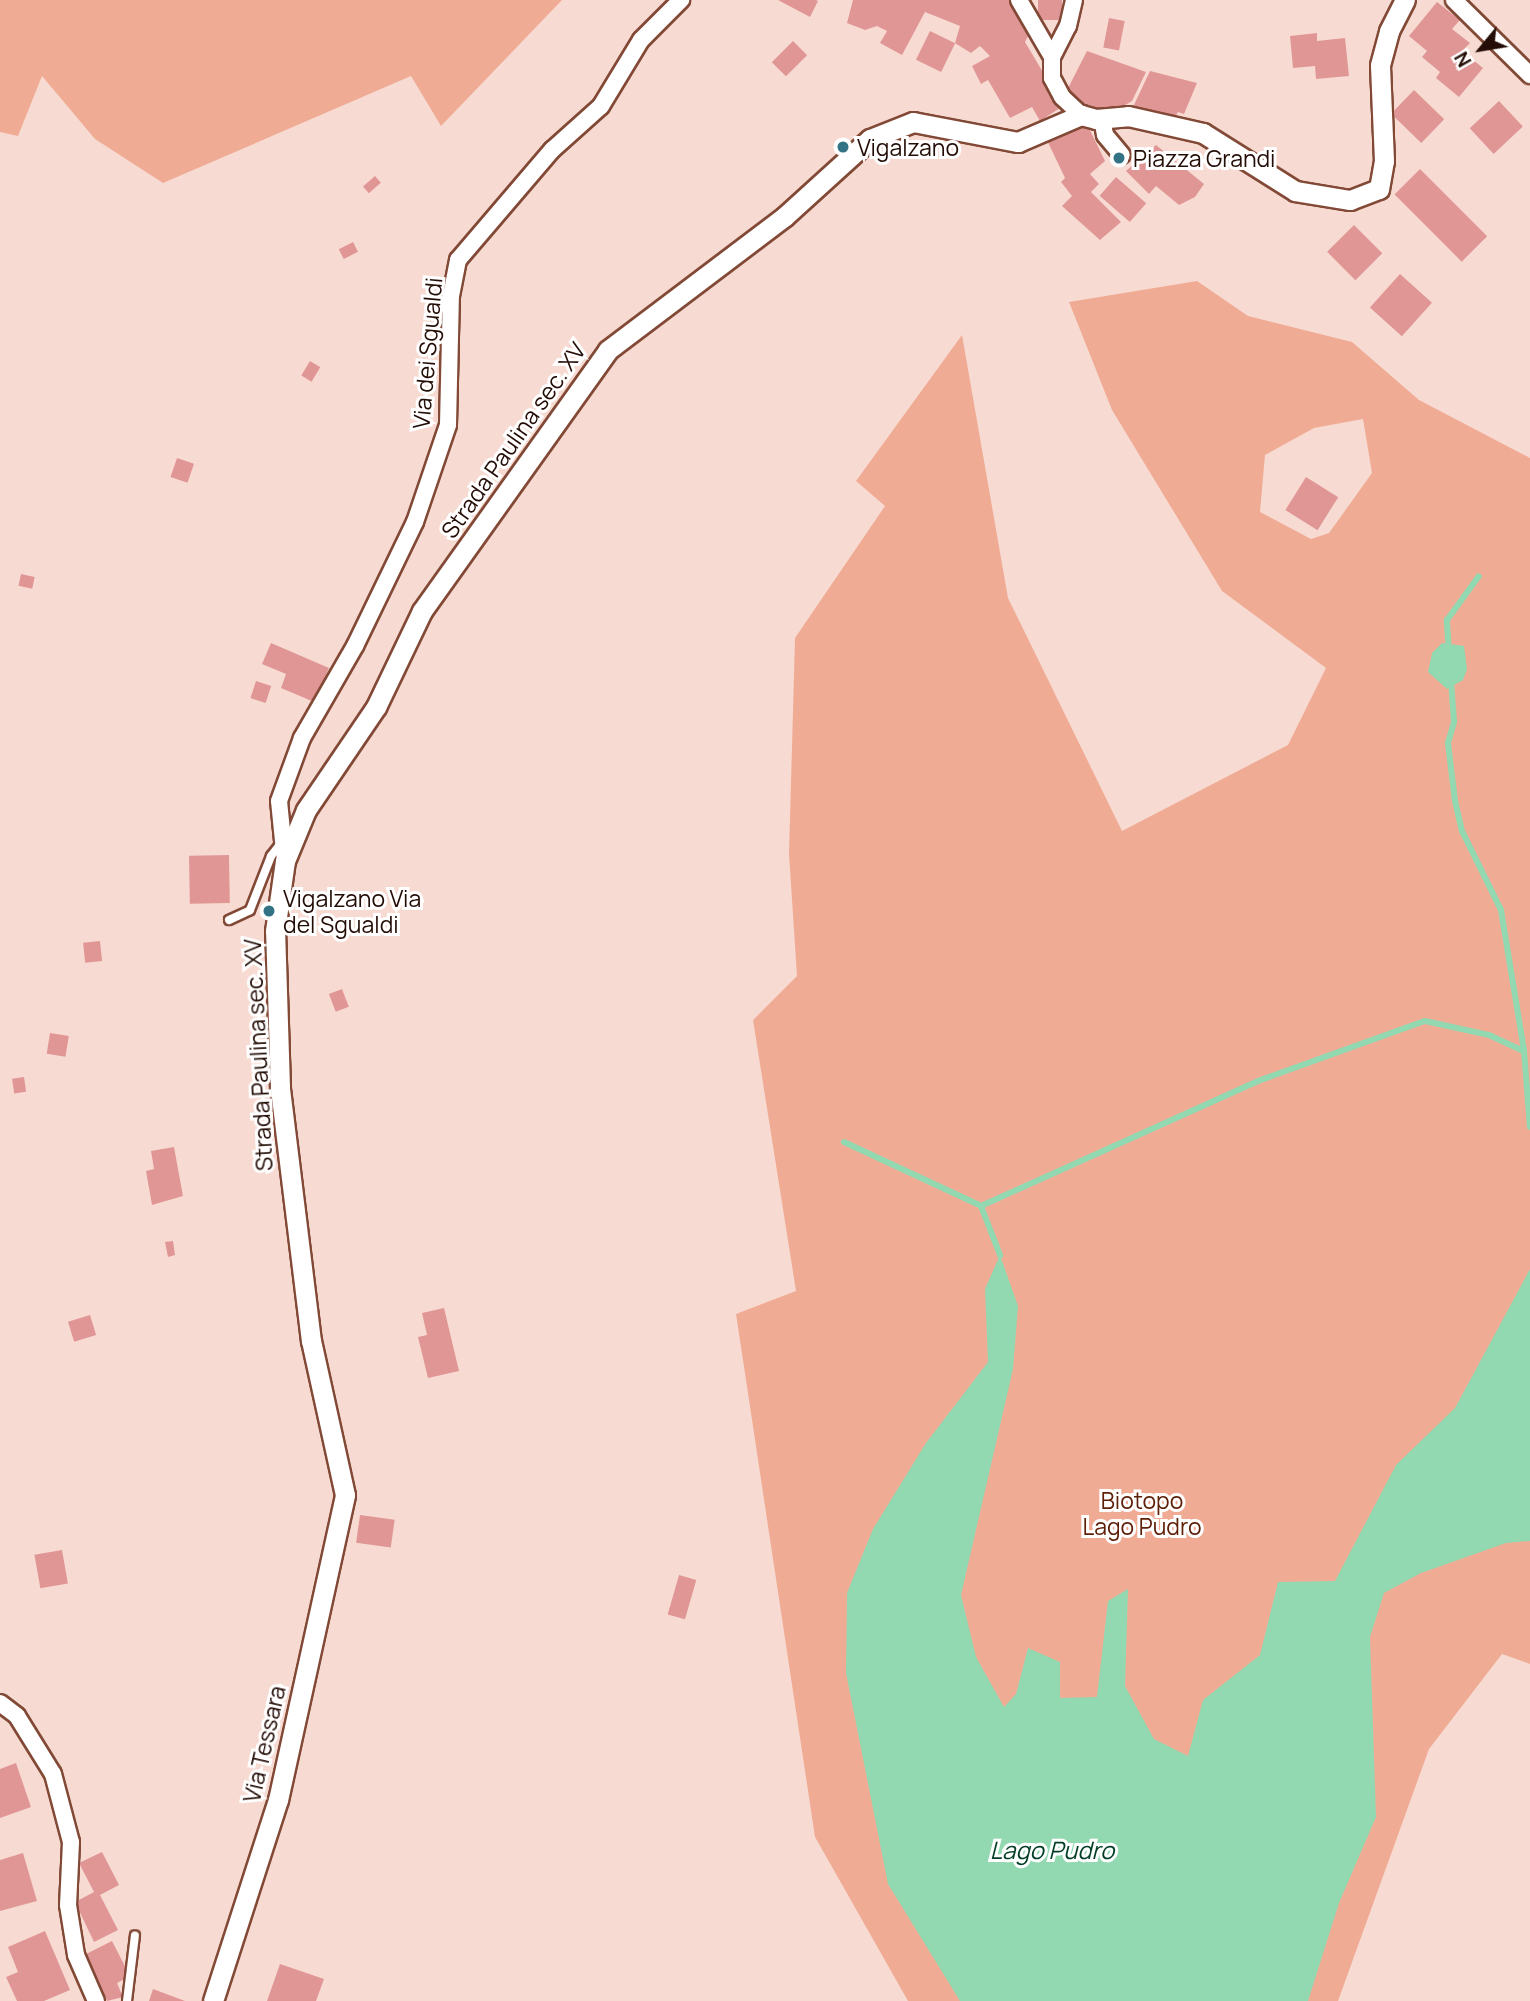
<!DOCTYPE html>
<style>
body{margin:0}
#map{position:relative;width:1530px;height:2001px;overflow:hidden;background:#f7dbd2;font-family:Manrope,sans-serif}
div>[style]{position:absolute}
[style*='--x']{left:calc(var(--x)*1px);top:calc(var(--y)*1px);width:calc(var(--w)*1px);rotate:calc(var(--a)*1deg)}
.green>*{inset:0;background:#f0ab95}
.water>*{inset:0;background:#92d9b1}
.stream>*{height:6px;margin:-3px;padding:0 3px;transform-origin:3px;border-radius:3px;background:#92d9b1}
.building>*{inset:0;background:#e19696;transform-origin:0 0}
.roads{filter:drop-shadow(2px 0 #824936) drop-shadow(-2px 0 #824936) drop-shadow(0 2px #824936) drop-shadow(0 -2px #824936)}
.service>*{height:8px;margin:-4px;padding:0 4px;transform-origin:4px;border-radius:4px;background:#fff}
.minor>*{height:16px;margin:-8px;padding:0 8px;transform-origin:8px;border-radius:8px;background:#fff}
.tertiary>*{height:19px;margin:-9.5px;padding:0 9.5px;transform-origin:9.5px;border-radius:9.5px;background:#fff}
.dots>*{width:19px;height:19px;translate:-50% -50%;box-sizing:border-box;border:4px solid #fff;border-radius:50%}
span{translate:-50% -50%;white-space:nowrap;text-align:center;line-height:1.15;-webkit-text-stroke:6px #fff;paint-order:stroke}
.poi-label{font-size:23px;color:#240d06}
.left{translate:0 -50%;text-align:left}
.street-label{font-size:23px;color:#240d06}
.park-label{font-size:23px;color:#5e2008}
.water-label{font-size:24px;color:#013e25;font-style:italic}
.north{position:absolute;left:1446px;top:14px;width:70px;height:70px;-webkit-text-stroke:5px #fff;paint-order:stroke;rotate:240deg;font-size:19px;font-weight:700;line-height:28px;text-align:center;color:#240d06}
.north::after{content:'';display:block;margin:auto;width:24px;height:32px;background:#240d06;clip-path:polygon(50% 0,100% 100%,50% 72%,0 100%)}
</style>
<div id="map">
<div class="green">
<i style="clip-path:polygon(0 0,562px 0,441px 126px,411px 76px,163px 183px,95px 139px,42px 76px,18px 136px,0 132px)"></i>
<i style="clip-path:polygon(evenodd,1197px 281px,1248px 316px,1352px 342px,1419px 400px,1530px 458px,1530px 1664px,1502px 1654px,1429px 1749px,1338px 2001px,908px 2001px,815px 1837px,736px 1314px,796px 1291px,753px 1020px,797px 976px,789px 854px,795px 638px,885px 506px,856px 481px,962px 335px,1008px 598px,1122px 831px,1288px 745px,1326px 668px,1222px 591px,1112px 410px,1069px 302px,1197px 281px,1363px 419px,1372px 473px,1329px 533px,1311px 539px,1260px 512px,1265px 455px,1314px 428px,1363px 419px)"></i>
</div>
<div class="water">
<i style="clip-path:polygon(1442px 643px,1464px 646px,1467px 669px,1463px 680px,1447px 689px,1428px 672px,1432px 653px)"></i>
<i style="clip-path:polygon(1000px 1255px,1018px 1306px,1013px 1369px,961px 1595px,976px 1657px,1004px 1707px,1016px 1694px,1028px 1648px,1060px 1662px,1060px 1698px,1097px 1697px,1108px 1601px,1128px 1589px,1125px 1686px,1154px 1739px,1188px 1756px,1203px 1700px,1260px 1655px,1278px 1582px,1335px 1581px,1396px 1465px,1455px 1408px,1530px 1269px,1530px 1541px,1506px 1543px,1421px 1573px,1384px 1593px,1370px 1637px,1376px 1817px,1339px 1903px,1308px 2001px,960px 2001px,888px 1884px,846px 1673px,847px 1593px,873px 1529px,926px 1443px,988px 1362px,985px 1289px)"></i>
</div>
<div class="stream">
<i style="--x:1449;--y:652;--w:32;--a:-94"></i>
<i style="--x:1447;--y:620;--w:54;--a:-54"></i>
<i style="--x:1451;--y:680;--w:42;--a:85.9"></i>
<i style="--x:1454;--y:722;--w:22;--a:106"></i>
<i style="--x:1448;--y:743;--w:58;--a:83.1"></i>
<i style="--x:1455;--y:801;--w:31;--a:77"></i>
<i style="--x:1462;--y:831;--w:88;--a:63.7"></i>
<i style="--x:1501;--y:910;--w:143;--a:80.7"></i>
<i style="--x:1524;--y:1051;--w:76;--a:85.5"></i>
<i style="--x:844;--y:1142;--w:151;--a:25"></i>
<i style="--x:981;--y:1206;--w:53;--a:68.8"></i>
<i style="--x:981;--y:1206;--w:304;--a:-24.3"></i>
<i style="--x:1258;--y:1081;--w:177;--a:-19.8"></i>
<i style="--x:1425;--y:1021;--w:66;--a:12.3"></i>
<i style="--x:1489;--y:1035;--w:38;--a:25"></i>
</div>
<div class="building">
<i style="clip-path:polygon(778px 0,816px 0,818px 1px,810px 17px)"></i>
<i style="clip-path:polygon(853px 0,1012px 0,1028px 36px,1025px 42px,1063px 106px,1040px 121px,1032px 107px,1010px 118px,988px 80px,981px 84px,972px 66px,990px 56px,980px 46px,971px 53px,955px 43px,960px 26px,925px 12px,902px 55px,880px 43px,887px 31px,877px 26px,865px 30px,847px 23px)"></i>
<i style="left:1038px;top:0;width:24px;height:20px"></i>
<i style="clip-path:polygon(1437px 2px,1460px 20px,1452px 29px,1470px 43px,1462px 51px,1483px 68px,1459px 97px,1436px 78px,1440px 72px,1422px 57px,1427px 51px,1409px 36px)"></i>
<i style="left:1109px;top:18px;width:16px;height:30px;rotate:11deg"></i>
<i style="left:930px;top:31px;width:28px;height:32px;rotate:26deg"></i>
<i style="clip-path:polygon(1317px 33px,1317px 41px,1345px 38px,1349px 76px,1316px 79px,1315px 66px,1293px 68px,1290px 36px)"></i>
<i style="left:793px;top:41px;width:20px;height:30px;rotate:45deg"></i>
<i style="clip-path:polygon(1087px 51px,1146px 72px,1132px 101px,1110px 114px,1087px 113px,1065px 94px)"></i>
<i style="clip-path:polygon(1150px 71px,1197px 83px,1184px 114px,1178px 112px,1175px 117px,1133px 107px)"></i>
<i style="left:1414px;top:90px;width:42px;height:33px;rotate:44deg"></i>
<i style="left:1499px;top:101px;width:35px;height:40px;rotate:47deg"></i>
<i style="clip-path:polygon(1086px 122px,1105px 161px,1090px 174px,1099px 184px,1091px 192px,1121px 222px,1100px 240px,1062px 206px,1072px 196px,1061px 182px,1065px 178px,1045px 136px)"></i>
<i style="clip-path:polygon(1156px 145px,1204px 184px,1195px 197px,1179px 205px,1156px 186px,1149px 194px,1126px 171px)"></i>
<i style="left:1420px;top:169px;width:95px;height:36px;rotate:45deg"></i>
<i style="left:375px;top:176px;width:9px;height:16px;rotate:49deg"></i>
<i style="left:1116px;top:177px;width:40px;height:25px;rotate:41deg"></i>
<i style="left:1354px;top:225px;width:40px;height:38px;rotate:45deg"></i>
<i style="left:353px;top:242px;width:11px;height:16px;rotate:63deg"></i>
<i style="left:1400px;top:274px;width:43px;height:45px;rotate:42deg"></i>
<i style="left:310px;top:361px;width:12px;height:17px;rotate:31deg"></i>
<i style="left:177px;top:458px;width:18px;height:20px;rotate:19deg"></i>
<i style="left:1306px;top:477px;width:38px;height:39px;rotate:32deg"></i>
<i style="left:21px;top:574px;width:14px;height:12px;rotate:12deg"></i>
<i style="clip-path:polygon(271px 643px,329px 668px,314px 702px,281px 688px,286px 674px,262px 664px)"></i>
<i style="left:256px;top:681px;width:16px;height:18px;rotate:18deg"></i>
<i style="left:229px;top:855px;width:48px;height:40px;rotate:89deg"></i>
<i style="left:100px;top:941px;width:20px;height:17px;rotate:84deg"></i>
<i style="left:342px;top:989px;width:19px;height:14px;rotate:69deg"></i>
<i style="left:50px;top:1033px;width:19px;height:21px;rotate:9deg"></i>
<i style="left:24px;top:1077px;width:15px;height:12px;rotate:82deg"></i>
<i style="clip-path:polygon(174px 1147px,183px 1196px,152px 1205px,146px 1171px,154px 1169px,151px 1151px)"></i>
<i style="clip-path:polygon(173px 1241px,175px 1255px,168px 1257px,165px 1242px)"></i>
<i style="clip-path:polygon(444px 1308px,459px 1371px,428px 1378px,418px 1337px,427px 1335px,422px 1313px)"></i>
<i style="left:90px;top:1315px;width:21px;height:23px;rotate:73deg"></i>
<i style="left:360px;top:1515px;width:35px;height:28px;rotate:8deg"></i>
<i style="left:62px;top:1550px;width:34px;height:28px;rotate:80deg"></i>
<i style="left:679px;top:1575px;width:18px;height:41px;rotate:16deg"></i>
<i style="clip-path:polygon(16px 1763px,31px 1807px,0 1818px,0 1769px)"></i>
<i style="clip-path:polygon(102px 1852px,119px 1885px,100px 1895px,118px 1930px,94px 1942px,75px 1902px,94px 1892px,79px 1863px)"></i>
<i style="clip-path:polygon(23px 1853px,37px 1901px,0 1911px,0 1860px)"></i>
<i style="clip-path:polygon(45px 1931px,70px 1990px,44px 2001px,17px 2001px,6px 1977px,18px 1972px,8px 1947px)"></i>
<i style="clip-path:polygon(112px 1941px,130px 1976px,117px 1983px,123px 1997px,107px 2001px,84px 1955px)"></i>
<i style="clip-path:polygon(280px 1964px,324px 1979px,316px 2001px,267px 2001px)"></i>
<i style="clip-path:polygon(153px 1989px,185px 2001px,149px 2001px)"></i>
</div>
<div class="roads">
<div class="service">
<i style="--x:229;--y:920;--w:23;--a:-25"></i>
<i style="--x:250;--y:910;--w:58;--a:-68.7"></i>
<i style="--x:271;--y:856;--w:16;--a:-52"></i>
<i style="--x:127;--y:2001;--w:66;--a:-83.1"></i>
</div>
<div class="minor">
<i style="--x:1019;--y:0;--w:66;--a:59.9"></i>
<i style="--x:1052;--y:57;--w:21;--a:90"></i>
<i style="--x:1052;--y:78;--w:21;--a:62"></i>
<i style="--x:1062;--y:97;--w:26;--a:43"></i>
<i style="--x:1454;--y:0;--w:107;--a:44.6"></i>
<i style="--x:1052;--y:57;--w:35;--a:-63"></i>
<i style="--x:1068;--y:26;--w:27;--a:-77"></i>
<i style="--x:1102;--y:118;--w:17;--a:80"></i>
<i style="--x:1105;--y:135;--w:26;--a:50"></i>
<i style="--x:285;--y:861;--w:60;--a:-95.7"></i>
<i style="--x:279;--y:801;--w:67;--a:-69.9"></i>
<i style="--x:302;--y:738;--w:106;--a:-60.1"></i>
<i style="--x:355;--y:646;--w:138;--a:-64.2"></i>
<i style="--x:415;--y:522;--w:102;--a:-71.2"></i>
<i style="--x:448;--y:425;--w:129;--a:-88.7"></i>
<i style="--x:451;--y:296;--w:37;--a:-79"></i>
<i style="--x:458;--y:260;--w:145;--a:-49.5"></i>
<i style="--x:552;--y:150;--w:66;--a:-41.9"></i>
<i style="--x:601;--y:106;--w:77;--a:-58.8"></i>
<i style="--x:641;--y:40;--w:57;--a:-45"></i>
<i style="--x:0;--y:1703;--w:21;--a:37"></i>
<i style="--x:17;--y:1716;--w:68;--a:58.2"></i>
<i style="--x:53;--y:1774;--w:70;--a:75.2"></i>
<i style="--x:71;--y:1842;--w:63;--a:92.7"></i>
<i style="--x:68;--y:1905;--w:51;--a:80.9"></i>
<i style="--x:76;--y:1955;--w:50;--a:66.5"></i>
</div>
<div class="tertiary">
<i style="--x:213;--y:2001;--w:211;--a:-72.1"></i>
<i style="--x:278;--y:1800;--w:312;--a:-77.6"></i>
<i style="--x:345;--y:1495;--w:158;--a:-102.4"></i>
<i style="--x:311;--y:1341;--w:256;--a:-97"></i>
<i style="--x:280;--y:1087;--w:156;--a:-91.8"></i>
<i style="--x:275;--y:931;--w:71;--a:-81.9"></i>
<i style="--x:285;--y:861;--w:55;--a:-67.6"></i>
<i style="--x:306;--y:810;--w:125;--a:-55.8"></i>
<i style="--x:376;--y:707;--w:106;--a:-64.4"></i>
<i style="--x:422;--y:611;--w:320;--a:-54.5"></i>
<i style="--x:608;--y:350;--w:221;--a:-37.1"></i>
<i style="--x:784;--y:217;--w:116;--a:-42.2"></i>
<i style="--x:870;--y:139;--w:46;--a:-21.6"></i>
<i style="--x:913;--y:122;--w:107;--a:10.8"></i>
<i style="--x:1018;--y:142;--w:69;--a:-23.2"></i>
<i style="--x:1081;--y:115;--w:16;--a:15"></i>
<i style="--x:1096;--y:119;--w:32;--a:-5"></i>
<i style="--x:1128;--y:116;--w:77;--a:12.8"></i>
<i style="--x:1203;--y:133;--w:109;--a:32.2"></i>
<i style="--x:1295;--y:191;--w:56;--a:9.3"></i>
<i style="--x:1350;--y:200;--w:31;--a:-21"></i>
<i style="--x:1379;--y:189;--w:28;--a:-80"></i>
<i style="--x:1384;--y:161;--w:96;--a:-92.4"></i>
<i style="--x:1380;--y:65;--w:35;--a:-75"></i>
<i style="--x:1389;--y:31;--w:35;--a:-63"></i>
</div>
</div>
<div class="dots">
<i style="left:843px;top:147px;background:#317385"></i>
<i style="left:1119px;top:158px;background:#317385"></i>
<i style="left:269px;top:911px;background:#317385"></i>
</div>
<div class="poi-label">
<span class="left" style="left:857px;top:147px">Vigalzano</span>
<span class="left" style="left:1133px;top:158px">Piazza Grandi</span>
<span class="left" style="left:283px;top:911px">Vigalzano Via<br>del Sgualdi</span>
</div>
<div class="street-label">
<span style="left:427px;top:353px;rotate:-85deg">Via dei Sgualdi</span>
<span style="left:513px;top:440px;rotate:-55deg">Strada Paulina sec. XV</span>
<span style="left:258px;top:1055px;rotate:-93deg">Strada Paulina sec. XV</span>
<span style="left:264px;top:1744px;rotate:-77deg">Via Tessara</span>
</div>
<div class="park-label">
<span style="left:1142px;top:1513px">Biotopo<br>Lago Pudro</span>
</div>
<div class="water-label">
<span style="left:1052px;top:1850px">Lago Pudro</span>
</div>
<div class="north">N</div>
</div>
